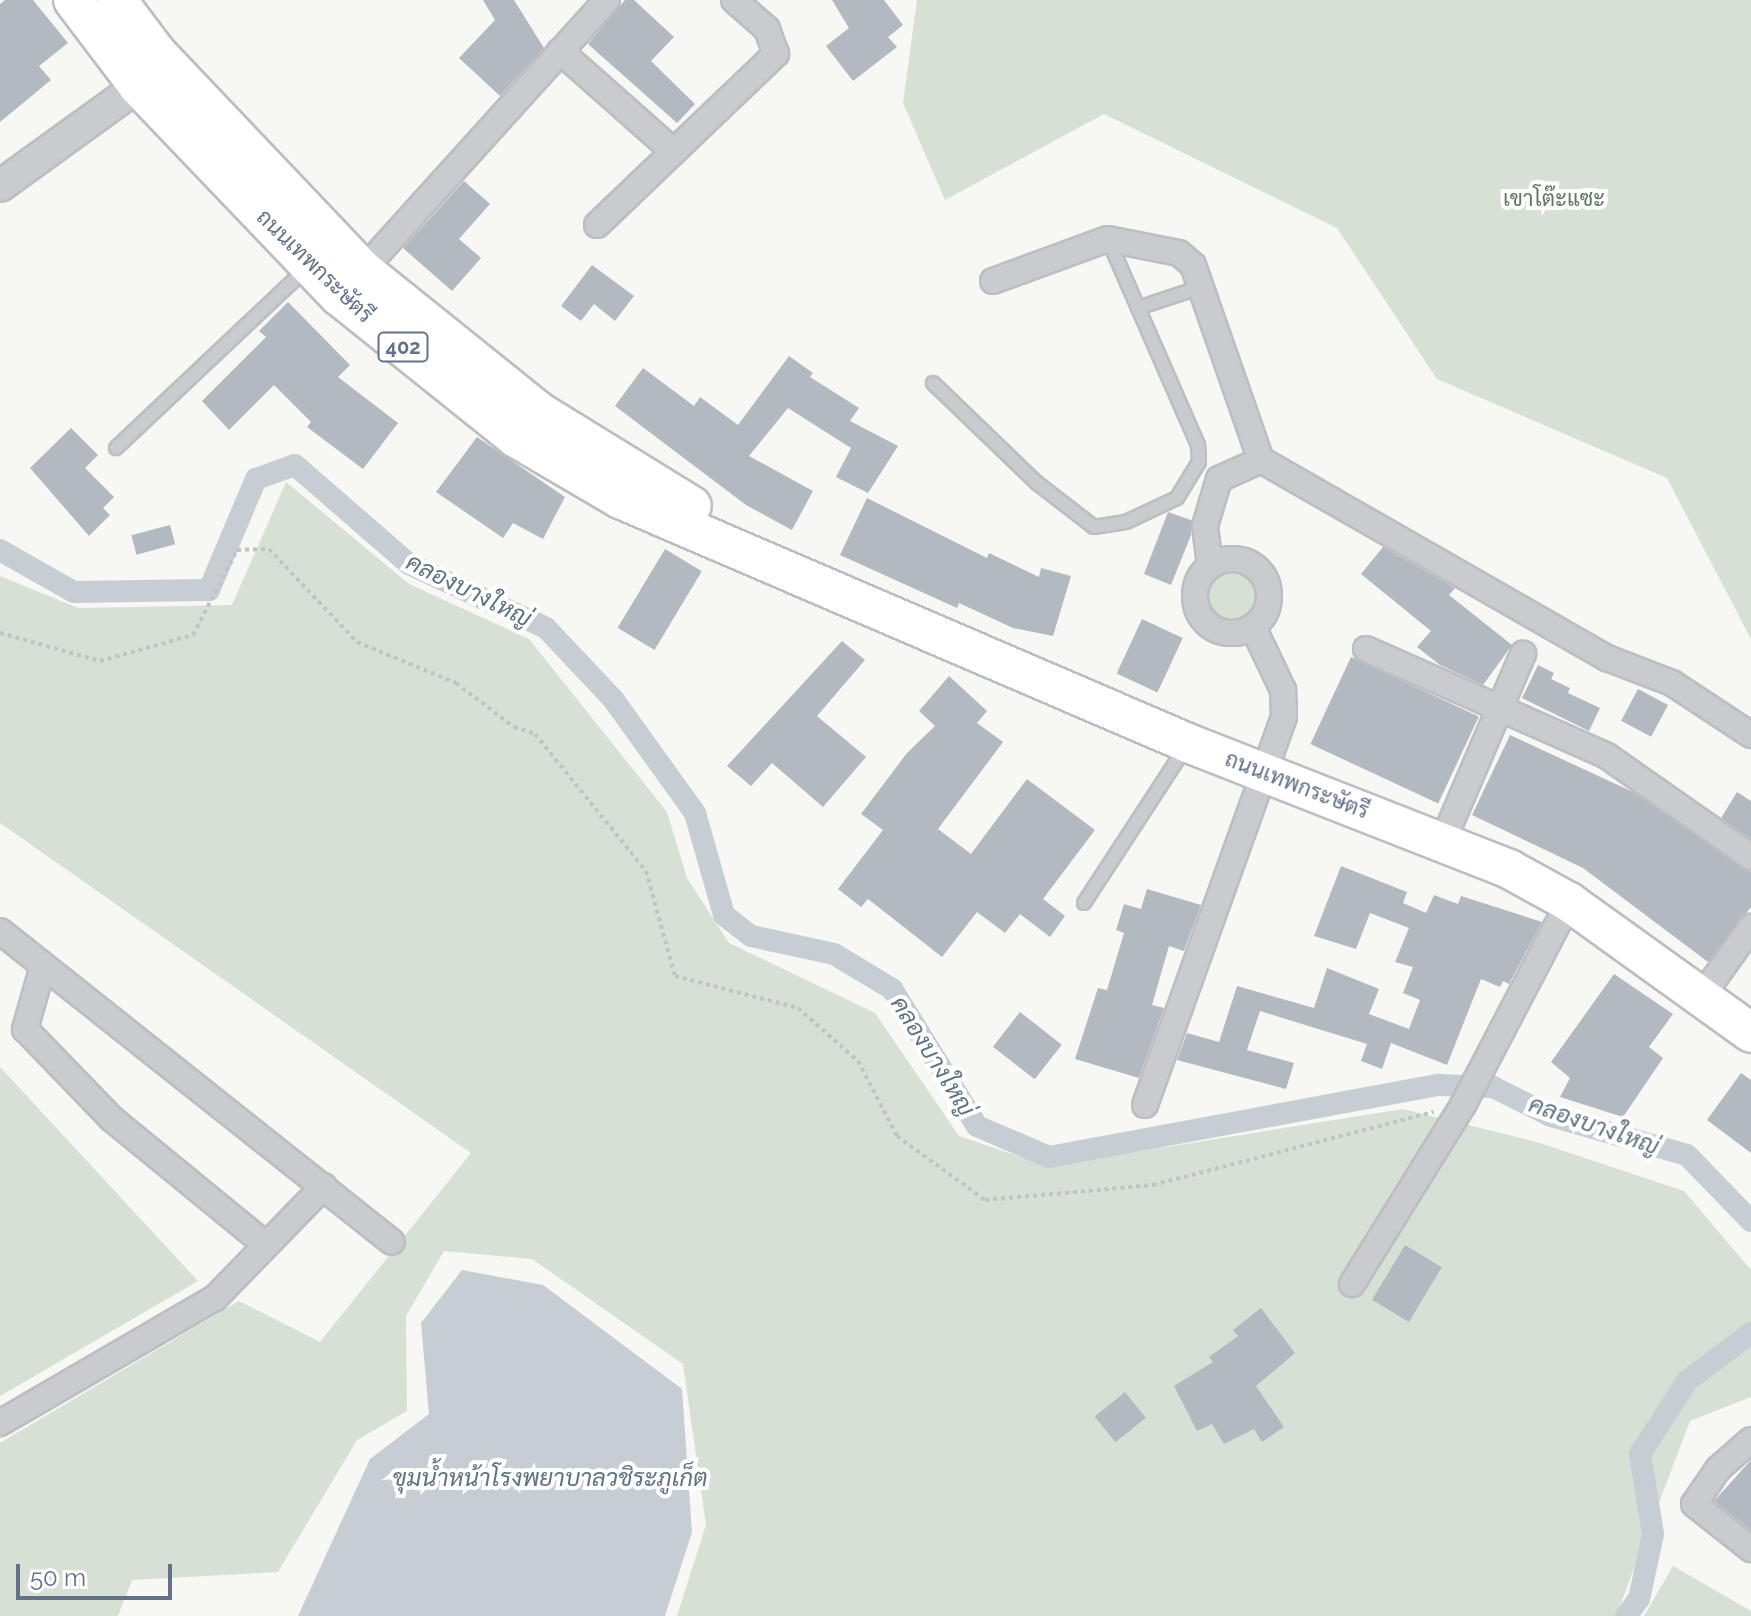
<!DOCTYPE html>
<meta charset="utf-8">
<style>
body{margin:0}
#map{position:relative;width:1751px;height:1616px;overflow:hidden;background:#f7f7f3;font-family:Raleway,Sarabun,sans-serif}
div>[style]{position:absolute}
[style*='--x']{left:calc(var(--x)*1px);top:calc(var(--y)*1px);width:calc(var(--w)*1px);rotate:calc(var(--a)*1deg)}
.green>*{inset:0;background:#d7e0d4}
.round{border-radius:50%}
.water>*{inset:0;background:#c6ced4}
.canal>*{height:22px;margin:-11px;padding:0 11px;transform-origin:11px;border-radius:11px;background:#c6ced4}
.building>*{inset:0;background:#b3b9c1;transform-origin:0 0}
.path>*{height:4px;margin-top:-2px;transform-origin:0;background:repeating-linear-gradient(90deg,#c2c3c5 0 4px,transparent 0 8px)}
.roads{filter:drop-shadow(2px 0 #bbbec2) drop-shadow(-2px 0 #bbbec2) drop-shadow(0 2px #bbbec2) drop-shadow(0 -2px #bbbec2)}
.service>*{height:12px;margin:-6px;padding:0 6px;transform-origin:6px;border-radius:6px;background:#c9cbcf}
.minor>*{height:24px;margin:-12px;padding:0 12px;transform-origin:12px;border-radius:12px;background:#c9cbcf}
.minor>.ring{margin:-12px;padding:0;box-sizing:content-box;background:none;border:24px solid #c9cbcf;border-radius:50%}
.tertiary>*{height:30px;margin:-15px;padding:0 15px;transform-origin:15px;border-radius:15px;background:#c9cbcf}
.primary>*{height:38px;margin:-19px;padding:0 19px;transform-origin:19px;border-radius:19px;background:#fff}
span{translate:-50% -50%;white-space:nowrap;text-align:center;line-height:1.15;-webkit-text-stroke:8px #fff;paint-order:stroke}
.shield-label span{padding:2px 6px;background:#fff;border:2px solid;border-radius:6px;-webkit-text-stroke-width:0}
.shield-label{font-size:20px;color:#637288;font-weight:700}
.park-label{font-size:22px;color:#60795f}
.street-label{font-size:22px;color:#637288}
.water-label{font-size:24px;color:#5f7483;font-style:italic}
.scale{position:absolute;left:16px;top:1564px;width:156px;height:36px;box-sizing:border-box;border:4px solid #637288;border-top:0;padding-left:10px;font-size:24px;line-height:28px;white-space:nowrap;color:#637288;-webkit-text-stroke:6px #fff;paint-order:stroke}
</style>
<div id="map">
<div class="green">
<i style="clip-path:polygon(917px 0,1751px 0,1751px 639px,1667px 478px,1437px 379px,1337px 228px,1104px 114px,945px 200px,903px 103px)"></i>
<i style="clip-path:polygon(286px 482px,409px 584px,529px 639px,667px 812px,687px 878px,729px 943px,875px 1013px,959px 1136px,1048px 1166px,1403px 1109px,1537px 1142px,1684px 1191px,1751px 1270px,1751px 1397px,1690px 1421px,1616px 1616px,677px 1616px,706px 1525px,683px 1364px,532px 1259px,444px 1251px,406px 1316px,407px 1411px,357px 1440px,278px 1572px,132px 1580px,118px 1616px,0 1616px,0 1443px,239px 1301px,320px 1342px,471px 1153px,0 823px,0 576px,78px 608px,232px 605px)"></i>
<i class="round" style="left:1205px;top:567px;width:56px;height:56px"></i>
<i style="clip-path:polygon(0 1067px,198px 1281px,0 1396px)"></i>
<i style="clip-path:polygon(1673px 1566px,1751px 1611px,1751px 1616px,1644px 1616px)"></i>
</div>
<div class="water">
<i style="clip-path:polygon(462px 1270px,543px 1285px,682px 1389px,692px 1532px,665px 1616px,298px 1616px,370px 1459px,429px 1414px,421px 1323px)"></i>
</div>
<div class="canal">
<i style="--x:0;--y:550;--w:85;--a:29.6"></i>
<i style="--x:74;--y:592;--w:135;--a:-0.8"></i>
<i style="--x:209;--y:590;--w:121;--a:-67.1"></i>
<i style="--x:256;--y:479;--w:41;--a:-19.7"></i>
<i style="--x:295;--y:465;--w:151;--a:41"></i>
<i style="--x:409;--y:564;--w:151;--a:25"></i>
<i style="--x:546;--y:628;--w:98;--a:46.7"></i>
<i style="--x:613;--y:699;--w:140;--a:54.3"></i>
<i style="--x:695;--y:813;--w:106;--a:74.1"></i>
<i style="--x:724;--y:915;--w:34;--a:38"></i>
<i style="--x:751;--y:936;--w:85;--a:12.2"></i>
<i style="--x:834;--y:954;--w:68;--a:31.1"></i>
<i style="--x:892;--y:989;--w:161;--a:58.2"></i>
<i style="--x:977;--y:1126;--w:78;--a:23.3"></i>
<i style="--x:1049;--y:1157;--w:397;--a:-10.5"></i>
<i style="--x:1439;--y:1085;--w:54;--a:2.1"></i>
<i style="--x:1493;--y:1087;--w:65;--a:26.6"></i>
<i style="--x:1551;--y:1116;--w:141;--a:16"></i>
<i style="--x:1687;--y:1155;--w:92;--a:45.9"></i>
<i style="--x:1626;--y:1616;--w:21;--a:-53"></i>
<i style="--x:1639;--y:1599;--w:66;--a:-77.8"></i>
<i style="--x:1653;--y:1534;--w:81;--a:-99.2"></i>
<i style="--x:1640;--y:1454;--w:87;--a:-57.2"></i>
<i style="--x:1687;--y:1381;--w:80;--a:-36.9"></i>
</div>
<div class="building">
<i style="clip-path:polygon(5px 0,33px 0,68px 43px,39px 66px,51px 80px,0 122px,0 4px)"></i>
<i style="clip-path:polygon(483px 0,514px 0,544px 48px,500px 96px,459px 58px,495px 20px)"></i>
<i style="clip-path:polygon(625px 0,634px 0,674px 37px,651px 61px,695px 104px,677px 123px,588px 44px)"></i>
<i style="clip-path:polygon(832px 0,884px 0,903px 25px,888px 37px,897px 47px,853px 81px,826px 46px,849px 28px)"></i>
<i style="clip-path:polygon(464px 181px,490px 204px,459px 239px,481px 258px,452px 291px,403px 248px)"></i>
<i style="clip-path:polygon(592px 265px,634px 296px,615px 321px,594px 304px,581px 321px,561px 306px)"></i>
<i style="clip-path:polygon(288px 302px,350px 365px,338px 377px,398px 423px,363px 469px,307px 427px,311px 422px,274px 385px,229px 430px,202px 401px,266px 337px,259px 331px)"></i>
<i style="clip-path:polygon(789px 356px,813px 373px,810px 377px,859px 408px,850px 421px,898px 446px,868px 493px,836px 477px,851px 448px,788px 408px,749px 456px,813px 491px,792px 530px,746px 505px,615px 406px,643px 368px,694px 406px,700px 397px,738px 425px)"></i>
<i style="clip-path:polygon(71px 428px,98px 455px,85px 468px,114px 497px,103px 508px,110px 515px,89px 536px,30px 468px)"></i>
<i style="clip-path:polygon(477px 437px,565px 497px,543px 539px,513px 523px,503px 538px,436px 492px)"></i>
<i style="clip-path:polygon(867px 498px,987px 558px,989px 553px,1039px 577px,1041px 568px,1071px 576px,1053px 636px,1013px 628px,959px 603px,957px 608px,840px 555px)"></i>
<i style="clip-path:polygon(1168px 512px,1191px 520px,1191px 535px,1171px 585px,1144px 574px)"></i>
<i style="left:170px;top:525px;width:20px;height:40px;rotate:75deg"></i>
<i style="clip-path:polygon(1383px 547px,1455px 588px,1449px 595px,1512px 645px,1483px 685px,1440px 665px,1417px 647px,1431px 631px,1361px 574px)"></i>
<i style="left:665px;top:549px;width:43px;height:92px;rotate:31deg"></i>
<i style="left:1142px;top:619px;width:45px;height:60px;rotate:25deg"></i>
<i style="clip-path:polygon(842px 641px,865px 660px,817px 716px,866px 757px,823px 807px,772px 763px,751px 786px,727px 766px)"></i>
<i style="left:1351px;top:657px;width:141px;height:96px;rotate:25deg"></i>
<i style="clip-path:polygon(1538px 665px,1554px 673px,1551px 679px,1570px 688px,1568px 693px,1600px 708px,1589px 731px,1522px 698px)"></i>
<i style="clip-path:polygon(949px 676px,987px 711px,977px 723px,1003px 742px,938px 829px,971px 854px,1027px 779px,1095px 830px,1043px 899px,1065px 916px,1050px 937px,1020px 914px,1005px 933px,977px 912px,942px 957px,868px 899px,861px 907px,838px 889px,883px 830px,861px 814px,907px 753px,935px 726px,919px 711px)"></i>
<i style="left:1638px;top:689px;width:34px;height:36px;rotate:28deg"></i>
<i style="clip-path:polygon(1510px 735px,1633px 792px,1751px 872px,1751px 907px,1708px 962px,1583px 868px,1472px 815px)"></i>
<i style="clip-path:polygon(1737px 792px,1751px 801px,1751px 839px,1721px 818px)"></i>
<i style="clip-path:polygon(1341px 866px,1407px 892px,1403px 903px,1426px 913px,1434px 895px,1458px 904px,1461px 896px,1542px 922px,1509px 984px,1503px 981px,1500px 987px,1481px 979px,1447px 1065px,1391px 1043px,1382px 1069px,1361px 1061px,1367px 1044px,1260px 1011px,1247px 1050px,1294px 1063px,1286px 1089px,1177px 1060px,1187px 1033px,1219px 1042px,1237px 986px,1314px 1008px,1327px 968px,1379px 989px,1369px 1014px,1409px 1029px,1420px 1000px,1403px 993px,1413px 967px,1395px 962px,1409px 928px,1370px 913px,1356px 949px,1314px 936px)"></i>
<i style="clip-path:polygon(1147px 889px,1201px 905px,1184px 951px,1169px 946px,1152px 1005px,1164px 1008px,1139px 1078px,1075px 1059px,1098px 988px,1107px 990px,1124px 933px,1116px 930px,1124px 904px,1141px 909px)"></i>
<i style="clip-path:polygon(1614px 974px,1673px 1014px,1649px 1047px,1663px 1058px,1623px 1117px,1560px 1097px,1570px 1078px,1551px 1062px)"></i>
<i style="left:1020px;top:1012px;width:53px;height:44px;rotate:38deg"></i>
<i style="clip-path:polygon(1741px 1073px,1751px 1080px,1751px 1153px,1707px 1120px)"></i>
<i style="left:1405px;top:1245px;width:43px;height:64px;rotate:31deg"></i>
<i style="clip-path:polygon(1261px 1308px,1295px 1353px,1256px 1386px,1284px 1427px,1262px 1442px,1254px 1429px,1224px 1444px,1212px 1424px,1197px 1431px,1174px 1386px,1213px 1362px,1209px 1357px,1238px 1336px,1233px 1330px)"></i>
<i style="left:1125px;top:1392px;width:33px;height:39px;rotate:51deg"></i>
<i style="clip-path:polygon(1751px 1460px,1751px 1530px,1714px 1501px)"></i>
</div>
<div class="path">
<i style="--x:0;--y:633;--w:104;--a:15.6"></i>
<i style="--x:100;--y:661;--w:97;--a:-15.6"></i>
<i style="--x:193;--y:635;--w:96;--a:-62.6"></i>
<i style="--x:237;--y:550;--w:32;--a:-2"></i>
<i style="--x:269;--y:549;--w:128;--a:46.6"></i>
<i style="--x:357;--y:642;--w:107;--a:22.5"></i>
<i style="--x:456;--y:683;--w:73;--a:37.2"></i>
<i style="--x:514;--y:727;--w:22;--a:18"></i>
<i style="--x:535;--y:734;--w:176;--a:51"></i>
<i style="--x:646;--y:871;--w:109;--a:74.6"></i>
<i style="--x:675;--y:976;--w:127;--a:14.6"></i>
<i style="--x:798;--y:1008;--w:80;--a:41.5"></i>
<i style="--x:858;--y:1061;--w:85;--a:62.5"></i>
<i style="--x:897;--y:1136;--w:109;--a:36"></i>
<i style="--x:985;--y:1200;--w:169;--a:-5.1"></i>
<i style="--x:1153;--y:1185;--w:290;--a:-14.6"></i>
</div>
<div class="roads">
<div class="service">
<i style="--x:1138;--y:308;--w:66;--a:-18.4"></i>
<i style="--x:933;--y:383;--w:144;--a:43.9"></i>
<i style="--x:1037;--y:483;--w:72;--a:37.7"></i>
<i style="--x:1094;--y:527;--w:32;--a:-9"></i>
<i style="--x:1126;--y:522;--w:56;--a:-25.2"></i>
<i style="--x:1177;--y:498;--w:42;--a:-58.6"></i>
<i style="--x:1199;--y:462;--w:17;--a:-93"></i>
<i style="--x:1198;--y:445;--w:225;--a:-113.6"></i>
<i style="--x:116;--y:448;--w:262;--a:-43.3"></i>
<i style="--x:1084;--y:903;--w:189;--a:-56.9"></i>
</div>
<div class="minor">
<i style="--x:560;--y:51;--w:152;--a:41.5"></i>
<i style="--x:597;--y:225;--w:248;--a:-43.7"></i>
<i style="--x:776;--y:54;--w:27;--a:-110"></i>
<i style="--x:767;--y:29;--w:44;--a:-138.7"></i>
<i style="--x:363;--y:270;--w:364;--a:-47.9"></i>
<i style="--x:993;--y:281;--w:122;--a:-20.1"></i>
<i style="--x:1108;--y:239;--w:72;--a:11.2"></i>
<i style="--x:1179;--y:253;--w:18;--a:41"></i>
<i style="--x:1193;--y:265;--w:207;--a:70.8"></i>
<i class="ring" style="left:1195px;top:559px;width:50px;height:50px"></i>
<i style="--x:1210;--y:566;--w:40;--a:-97.1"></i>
<i style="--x:1205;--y:526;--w:49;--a:-73.4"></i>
<i style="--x:1219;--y:479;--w:46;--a:-24.3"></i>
<i style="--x:1261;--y:460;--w:399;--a:29.8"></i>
<i style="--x:1607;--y:658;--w:70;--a:21"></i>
<i style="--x:1672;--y:683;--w:95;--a:33.4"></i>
<i style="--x:1366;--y:649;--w:264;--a:23.9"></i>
<i style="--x:1607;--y:756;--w:176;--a:35"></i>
<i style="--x:1442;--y:843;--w:206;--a:-66.8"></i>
<i style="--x:0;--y:931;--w:500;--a:38.43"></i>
<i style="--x:43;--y:966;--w:66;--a:105.9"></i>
<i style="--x:25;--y:1029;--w:125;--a:46"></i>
<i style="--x:112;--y:1119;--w:199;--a:39.3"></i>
<i style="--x:1702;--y:996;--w:85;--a:-54.6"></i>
<i style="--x:1145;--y:1105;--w:412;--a:-70.3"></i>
<i style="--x:1284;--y:717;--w:27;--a:-92"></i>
<i style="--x:1283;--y:690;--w:70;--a:-115.5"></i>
<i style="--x:1352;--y:1284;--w:211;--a:-58.2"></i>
<i style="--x:1463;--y:1105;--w:229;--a:-62.4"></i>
<i style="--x:0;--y:1423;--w:249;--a:-30.2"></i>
<i style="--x:215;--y:1298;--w:156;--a:-45.8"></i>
<i style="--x:1751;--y:1440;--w:44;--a:138.7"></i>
<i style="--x:1718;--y:1469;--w:42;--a:124.4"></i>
<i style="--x:1694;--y:1504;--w:73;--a:38.3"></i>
</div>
<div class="tertiary">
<i style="--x:0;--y:186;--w:170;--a:-35.9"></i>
</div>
<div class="primary">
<i style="--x:73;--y:0;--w:108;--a:52.9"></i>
<i style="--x:138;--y:86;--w:291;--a:46.3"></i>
<i style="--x:339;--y:296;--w:227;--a:38.7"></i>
<i style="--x:516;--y:438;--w:121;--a:30.4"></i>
<i style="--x:620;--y:499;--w:618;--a:23.25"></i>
<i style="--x:1188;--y:743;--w:345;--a:21.4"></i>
<i style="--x:1509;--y:869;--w:68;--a:28.8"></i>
<i style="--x:1569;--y:902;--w:224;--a:35.7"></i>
<i style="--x:117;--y:0;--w:66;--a:53"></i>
<i style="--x:157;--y:53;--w:299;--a:46.5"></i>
<i style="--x:363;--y:270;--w:228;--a:38.8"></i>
<i style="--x:541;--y:413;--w:177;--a:31.6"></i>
</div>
</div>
<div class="shield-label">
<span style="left:403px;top:347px">402</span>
</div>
<div class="park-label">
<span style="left:1554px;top:199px">เขาโต๊ะแซะ</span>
</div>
<div class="street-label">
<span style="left:315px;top:266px;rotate:44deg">ถนนเทพกระษัตรี</span>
<span style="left:1297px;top:785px;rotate:21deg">ถนนเทพกระษัตรี</span>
</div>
<div class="water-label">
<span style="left:469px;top:590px;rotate:26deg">คลองบางใหญ่</span>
<span style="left:933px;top:1056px;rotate:58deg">คลองบางใหญ่</span>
<span style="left:1594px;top:1125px;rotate:19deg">คลองบางใหญ่</span>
<span style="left:550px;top:1478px">ขุมน้ำหน้าโรงพยาบาลวชิระภูเก็ต</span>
</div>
<div class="scale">50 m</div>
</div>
